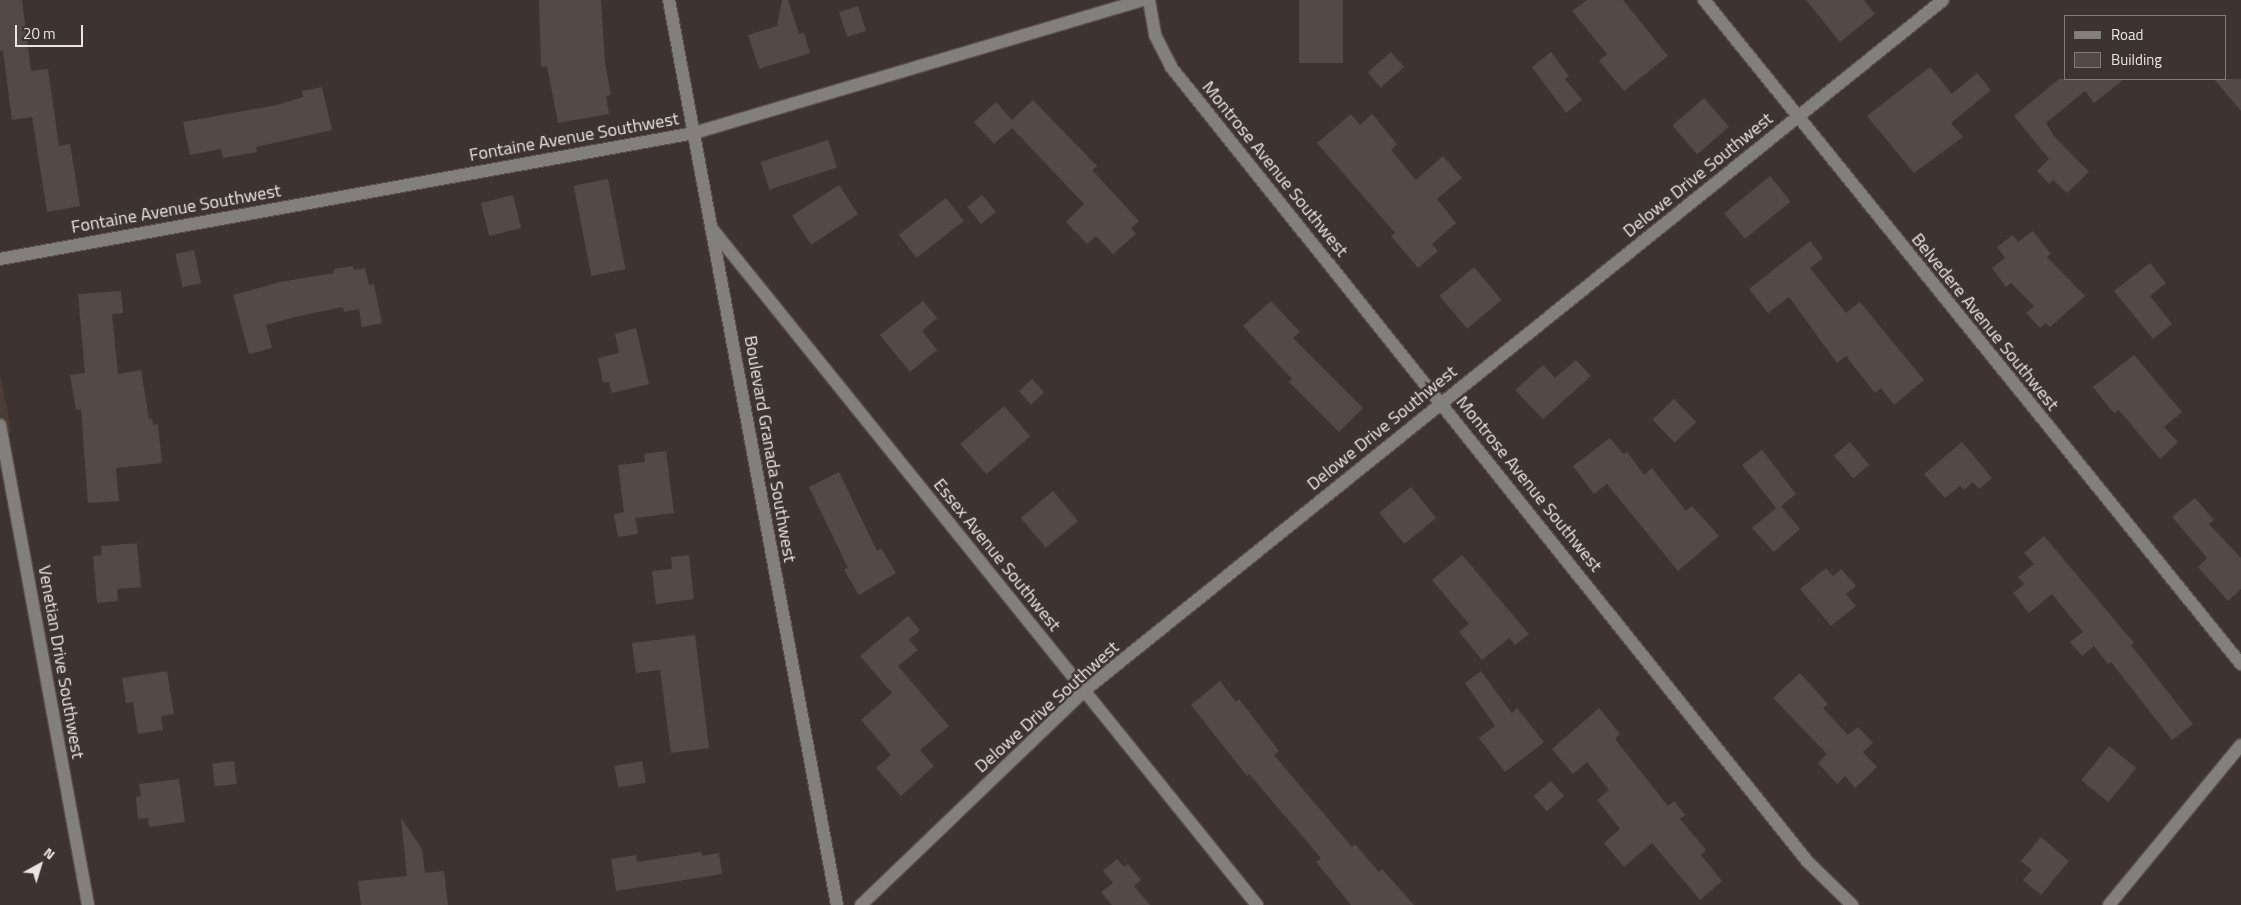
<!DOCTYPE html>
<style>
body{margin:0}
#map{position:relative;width:2241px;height:905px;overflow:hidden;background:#3d3431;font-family:"Titillium Web",sans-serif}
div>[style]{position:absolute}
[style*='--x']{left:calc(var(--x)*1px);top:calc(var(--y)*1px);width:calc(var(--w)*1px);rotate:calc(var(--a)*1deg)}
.built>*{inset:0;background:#4b3c37}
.building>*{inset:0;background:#534a47;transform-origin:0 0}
.roads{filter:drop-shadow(1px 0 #59504d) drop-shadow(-1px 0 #59504d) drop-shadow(0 1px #59504d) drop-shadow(0 -1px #59504d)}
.minor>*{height:12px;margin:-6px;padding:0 6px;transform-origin:6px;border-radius:6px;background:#837f7d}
span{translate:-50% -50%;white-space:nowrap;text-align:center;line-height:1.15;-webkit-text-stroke:4.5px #3d3431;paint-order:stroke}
.street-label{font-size:18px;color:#eae4e2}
.legend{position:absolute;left:2064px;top:15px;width:162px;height:65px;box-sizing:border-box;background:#3d3431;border:1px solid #827a78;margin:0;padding:6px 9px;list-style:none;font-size:15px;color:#eae4e2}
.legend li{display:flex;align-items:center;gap:10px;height:25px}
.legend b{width:25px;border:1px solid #827a78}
.north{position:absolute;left:15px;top:840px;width:50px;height:50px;-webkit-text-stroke:4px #3d3431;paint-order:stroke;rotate:39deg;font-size:14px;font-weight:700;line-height:20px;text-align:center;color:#eae4e2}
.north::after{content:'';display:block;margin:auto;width:18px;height:22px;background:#eae4e2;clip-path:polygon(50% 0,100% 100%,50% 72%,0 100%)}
.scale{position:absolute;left:15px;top:25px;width:68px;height:22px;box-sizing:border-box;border:2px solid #eae4e2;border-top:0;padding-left:6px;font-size:15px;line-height:18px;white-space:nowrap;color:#eae4e2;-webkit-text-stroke:4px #3d3431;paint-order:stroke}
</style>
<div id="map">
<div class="built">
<i style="clip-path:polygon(0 373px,11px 430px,0 435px)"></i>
</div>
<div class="building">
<i style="clip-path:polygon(0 0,22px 0,31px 71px,48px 69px,59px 146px,70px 144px,80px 206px,47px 212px,32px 117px,12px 120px,3px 51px,0 51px)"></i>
<i style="clip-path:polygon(539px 0,601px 0,605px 63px,611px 95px,606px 96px,609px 114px,558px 123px,547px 66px,541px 67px)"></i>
<i style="clip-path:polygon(782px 0,788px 0,799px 34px,804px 33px,810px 53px,759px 69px,748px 35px,777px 26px)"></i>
<i style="left:1299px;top:0;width:44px;height:63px"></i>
<i style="clip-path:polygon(1587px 0,1623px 0,1668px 56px,1624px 91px,1599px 61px,1607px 54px,1572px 11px)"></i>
<i style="clip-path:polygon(1806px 0,1864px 0,1875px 14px,1840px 42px)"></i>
<i style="left:858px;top:6px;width:26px;height:20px;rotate:72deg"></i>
<i style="left:1391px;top:52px;width:20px;height:31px;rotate:49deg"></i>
<i style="clip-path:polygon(1551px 52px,1569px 76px,1565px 79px,1582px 100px,1566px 113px,1532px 67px)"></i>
<i style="clip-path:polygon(1930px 67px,1952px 94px,1977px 73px,1991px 90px,1951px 123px,1963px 137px,1914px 173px,1867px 116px)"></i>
<i style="clip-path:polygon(2059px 79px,2124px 79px,2094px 103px,2085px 91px,2046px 123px,2054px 136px,2089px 172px,2067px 193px,2053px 180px,2049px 184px,2037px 171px,2049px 159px,2014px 116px)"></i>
<i style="clip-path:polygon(2214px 79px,2241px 79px,2241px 111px)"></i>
<i style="clip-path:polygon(322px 87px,332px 130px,256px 147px,257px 152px,223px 158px,221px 149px,190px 155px,183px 122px,277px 105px,303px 97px,302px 91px)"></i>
<i style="left:1704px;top:98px;width:38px;height:42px;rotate:49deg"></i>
<i style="clip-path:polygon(1033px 100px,1097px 166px,1092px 170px,1139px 221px,1131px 228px,1136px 234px,1113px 254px,1096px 236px,1087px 244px,1066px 222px,1084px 204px,1012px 128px,994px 144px,974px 122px,996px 102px,1012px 120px)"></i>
<i style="clip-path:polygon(1351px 114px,1360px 125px,1372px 114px,1397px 144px,1391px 150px,1416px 180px,1443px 156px,1462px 178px,1437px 199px,1456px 223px,1432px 244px,1438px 251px,1418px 268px,1391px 236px,1395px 233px,1317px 143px)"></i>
<i style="left:828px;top:140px;width:29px;height:71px;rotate:72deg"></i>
<i style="left:1770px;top:176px;width:33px;height:59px;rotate:51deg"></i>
<i style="left:608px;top:179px;width:92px;height:35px;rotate:79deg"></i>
<i style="left:839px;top:185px;width:35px;height:56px;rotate:57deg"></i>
<i style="left:513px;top:195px;width:34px;height:33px;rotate:76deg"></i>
<i style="left:982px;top:195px;width:22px;height:19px;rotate:51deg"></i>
<i style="left:946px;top:198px;width:29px;height:60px;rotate:52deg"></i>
<i style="clip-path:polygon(2033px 231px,2051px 254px,2047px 257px,2085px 296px,2050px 327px,2046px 323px,2040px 328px,2026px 313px,2034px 306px,2011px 283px,2006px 287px,1992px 268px,2005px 258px,1997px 247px,2013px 235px,2018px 242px)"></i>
<i style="clip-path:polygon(1810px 241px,1823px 258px,1810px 268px,1846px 313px,1860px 302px,1924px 380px,1894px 405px,1881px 388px,1875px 393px,1846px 356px,1837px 363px,1789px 297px,1768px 313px,1749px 289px)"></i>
<i style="left:194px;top:250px;width:34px;height:19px;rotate:78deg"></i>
<i style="clip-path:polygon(2150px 263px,2166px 283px,2150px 296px,2172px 324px,2153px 339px,2114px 291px)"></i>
<i style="clip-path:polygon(353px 266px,354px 270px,365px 268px,369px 285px,374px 284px,382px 323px,362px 327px,359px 309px,344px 312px,343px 307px,295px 317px,266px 325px,272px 348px,249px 354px,233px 295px,280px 282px,334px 273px,334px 269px)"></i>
<i style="left:1474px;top:267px;width:43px;height:45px;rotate:50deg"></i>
<i style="clip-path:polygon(121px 291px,123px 313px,112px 314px,118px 374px,141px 370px,149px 419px,152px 418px,153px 425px,158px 424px,162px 463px,116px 468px,119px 501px,88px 503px,81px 409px,76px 410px,70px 375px,85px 373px,78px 294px)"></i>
<i style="clip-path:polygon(923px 301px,937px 318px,922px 331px,937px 350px,910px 372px,880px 335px)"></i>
<i style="clip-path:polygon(1271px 301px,1300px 332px,1293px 338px,1363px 408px,1339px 432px,1289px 382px,1292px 379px,1243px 326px)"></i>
<i style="clip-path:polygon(636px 328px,649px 384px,612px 393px,609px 382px,603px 383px,598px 358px,619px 353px,615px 334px)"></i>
<i style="clip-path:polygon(2134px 355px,2182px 412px,2164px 427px,2178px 442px,2160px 459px,2119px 410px,2114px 413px,2093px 387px)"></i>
<i style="clip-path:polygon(1576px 360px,1591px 376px,1543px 419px,1515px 390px,1543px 365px,1555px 378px)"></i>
<i style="left:1032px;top:379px;width:18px;height:18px;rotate:47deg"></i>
<i style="left:1674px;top:399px;width:32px;height:30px;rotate:46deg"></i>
<i style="left:1004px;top:406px;width:40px;height:58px;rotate:49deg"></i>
<i style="clip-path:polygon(1610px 438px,1623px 454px,1627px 452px,1644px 475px,1652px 468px,1686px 511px,1692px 506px,1719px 536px,1678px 571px,1607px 484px,1594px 494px,1573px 466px)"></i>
<i style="left:1850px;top:442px;width:30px;height:21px;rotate:50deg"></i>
<i style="clip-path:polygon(1962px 442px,1992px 478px,1979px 489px,1973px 482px,1964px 490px,1960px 486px,1945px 498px,1924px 474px)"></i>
<i style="clip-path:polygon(1762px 450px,1796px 494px,1781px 506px,1800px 529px,1774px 552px,1752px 528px,1776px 508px,1742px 465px)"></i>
<i style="clip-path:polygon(666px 451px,674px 513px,635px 518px,638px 534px,618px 537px,614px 514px,624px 512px,618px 465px,645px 462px,644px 454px)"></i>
<i style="clip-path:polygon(839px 472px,877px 551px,881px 548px,896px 573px,859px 595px,844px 570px,848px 568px,809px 487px)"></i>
<i style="left:1411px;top:487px;width:40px;height:41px;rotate:51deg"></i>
<i style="left:1053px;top:491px;width:39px;height:42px;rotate:50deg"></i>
<i style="clip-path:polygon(2195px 498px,2214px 520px,2209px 524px,2241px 558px,2241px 589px,2228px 601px,2198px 567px,2207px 558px,2172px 517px)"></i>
<i style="clip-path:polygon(2044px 536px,2134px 643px,2131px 645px,2193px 724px,2172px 740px,2111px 662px,2108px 664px,2094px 646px,2082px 656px,2070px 642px,2083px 632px,2052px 594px,2029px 613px,2013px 593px,2024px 584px,2018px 577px,2034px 564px,2024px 553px)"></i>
<i style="clip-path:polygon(137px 543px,141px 587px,117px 589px,118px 601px,97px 603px,93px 556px,102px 555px,101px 546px)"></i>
<i style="clip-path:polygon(689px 555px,694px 599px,656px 604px,652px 571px,672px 569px,671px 557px)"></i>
<i style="clip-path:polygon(1462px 555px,1529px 634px,1515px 645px,1509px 638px,1482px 660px,1459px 632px,1469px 624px,1432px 580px)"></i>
<i style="clip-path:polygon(1826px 568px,1833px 576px,1841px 569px,1856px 586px,1846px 594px,1856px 606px,1831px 626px,1800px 589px)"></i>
<i style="clip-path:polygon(908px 616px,920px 630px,909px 640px,918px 650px,898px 666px,949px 726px,920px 750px,934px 766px,901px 796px,876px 768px,891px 755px,861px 720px,892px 693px,860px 656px)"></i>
<i style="clip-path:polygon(695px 635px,709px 748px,671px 753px,660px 670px,636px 673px,632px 643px)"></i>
<i style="clip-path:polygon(167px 671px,174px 714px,161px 716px,163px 730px,138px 734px,133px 702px,126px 703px,122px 678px)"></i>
<i style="clip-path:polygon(1481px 671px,1512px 713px,1517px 708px,1544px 742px,1505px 772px,1479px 738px,1495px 726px,1465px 683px)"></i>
<i style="clip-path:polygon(1800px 673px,1828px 704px,1823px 708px,1848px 735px,1858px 727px,1873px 743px,1863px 752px,1877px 767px,1855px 788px,1845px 776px,1837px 784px,1818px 763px,1827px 754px,1773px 698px)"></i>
<i style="clip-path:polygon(1220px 681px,1236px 702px,1239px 699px,1279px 751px,1274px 755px,1352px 847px,1355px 844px,1379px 872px,1382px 869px,1414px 905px,1351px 905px,1316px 862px,1321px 858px,1249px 774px,1247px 776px,1191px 705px)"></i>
<i style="clip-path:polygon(1599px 708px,1620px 734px,1615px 739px,1668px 806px,1674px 801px,1685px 815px,1680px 819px,1706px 850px,1701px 855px,1722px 881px,1700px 900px,1652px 843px,1624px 867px,1604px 843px,1620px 829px,1597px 800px,1609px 790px,1587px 762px,1573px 774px,1552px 749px)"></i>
<i style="left:2109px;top:746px;width:35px;height:44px;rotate:39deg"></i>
<i style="left:234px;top:761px;width:23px;height:22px;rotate:83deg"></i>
<i style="left:642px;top:761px;width:22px;height:28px;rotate:80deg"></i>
<i style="clip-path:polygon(179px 779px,185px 822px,149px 827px,148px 818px,138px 819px,136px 797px,141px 796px,139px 784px)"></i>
<i style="left:1551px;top:781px;width:20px;height:23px;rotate:49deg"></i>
<i style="clip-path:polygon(401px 818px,422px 849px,425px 873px,444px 871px,448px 905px,361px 905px,358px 881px,407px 876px)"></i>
<i style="clip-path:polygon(2041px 837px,2069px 861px,2041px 895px,2023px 880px,2032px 870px,2021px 861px)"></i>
<i style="clip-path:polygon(701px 852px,702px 856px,719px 853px,722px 874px,616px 891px,611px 859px,636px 855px,637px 862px)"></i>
<i style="clip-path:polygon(1117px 859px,1124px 867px,1128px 864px,1141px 880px,1134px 886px,1150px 905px,1112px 905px,1101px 892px,1113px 883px,1103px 871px)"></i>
</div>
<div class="roads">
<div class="minor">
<i style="--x:669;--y:0;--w:920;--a:79.48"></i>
<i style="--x:1149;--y:0;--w:36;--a:80"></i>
<i style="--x:1155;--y:35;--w:36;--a:63"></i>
<i style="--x:1171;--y:67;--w:1019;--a:51.3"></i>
<i style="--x:1808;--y:862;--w:62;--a:44.3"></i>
<i style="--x:1704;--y:0;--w:854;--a:51.04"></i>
<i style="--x:713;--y:230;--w:867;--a:51.13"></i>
<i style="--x:0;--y:259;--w:705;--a:-10.29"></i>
<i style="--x:694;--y:133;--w:469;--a:-16.5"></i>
<i style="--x:0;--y:425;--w:488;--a:79.6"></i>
<i style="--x:861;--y:905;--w:309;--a:-43.8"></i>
<i style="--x:1084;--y:691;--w:1102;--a:-38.81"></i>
<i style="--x:2109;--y:905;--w:207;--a:-50.5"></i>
</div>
</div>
<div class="street-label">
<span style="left:574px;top:137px;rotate:-10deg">Fontaine Avenue Southwest</span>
<span style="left:1275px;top:169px;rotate:51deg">Montrose Avenue Southwest</span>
<span style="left:1698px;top:175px;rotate:-39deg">Delowe Drive Southwest</span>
<span style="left:176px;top:209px;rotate:-10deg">Fontaine Avenue Southwest</span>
<span style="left:1985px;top:322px;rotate:51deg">Belvedere Avenue Southwest</span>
<span style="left:1382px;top:428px;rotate:-39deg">Delowe Drive Southwest</span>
<span style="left:770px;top:449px;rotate:80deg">Boulevard Granada Southwest</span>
<span style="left:1529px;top:484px;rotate:51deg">Montrose Avenue Southwest</span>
<span style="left:997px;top:555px;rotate:51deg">Essex Avenue Southwest</span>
<span style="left:61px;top:662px;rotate:80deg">Venetian Drive Southwest</span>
<span style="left:1047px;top:707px;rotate:-42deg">Delowe Drive Southwest</span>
</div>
<ul class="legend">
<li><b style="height:6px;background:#837f7d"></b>Road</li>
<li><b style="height:14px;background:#534a47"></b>Building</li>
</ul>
<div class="north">N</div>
<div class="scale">20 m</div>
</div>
